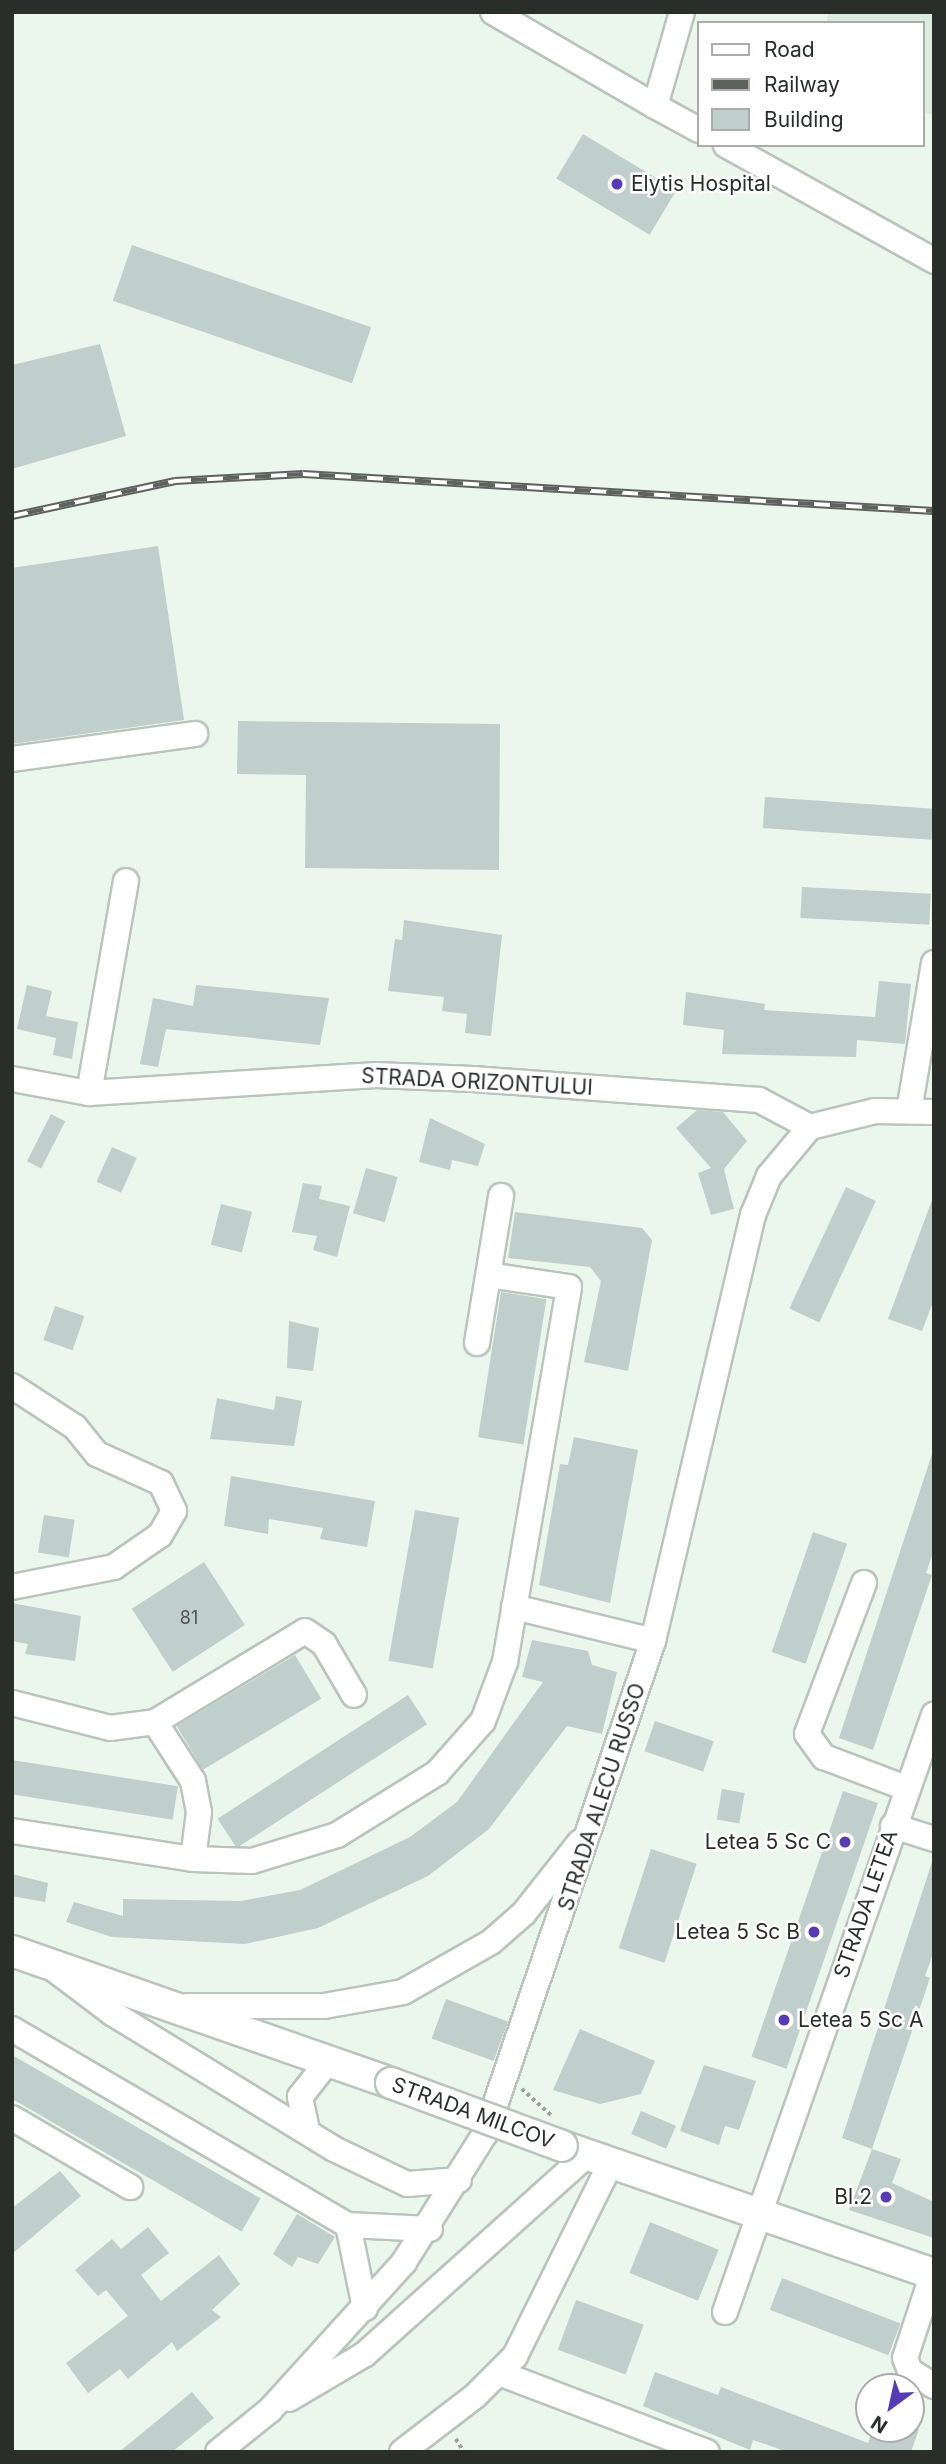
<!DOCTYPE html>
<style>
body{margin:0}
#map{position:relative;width:946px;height:2464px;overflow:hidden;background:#ebf6ed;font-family:Inter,sans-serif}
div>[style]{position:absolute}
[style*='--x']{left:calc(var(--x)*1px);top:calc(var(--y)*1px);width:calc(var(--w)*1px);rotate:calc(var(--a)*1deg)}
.built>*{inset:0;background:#dbecdf}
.building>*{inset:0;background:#c0cfcb;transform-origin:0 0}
.path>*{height:3.5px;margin-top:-1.75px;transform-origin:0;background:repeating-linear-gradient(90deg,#9aa29b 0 3.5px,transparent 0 7px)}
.roads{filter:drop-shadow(2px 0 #b9c4bc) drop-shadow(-2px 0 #b9c4bc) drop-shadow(0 2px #b9c4bc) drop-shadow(0 -2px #b9c4bc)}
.minor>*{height:24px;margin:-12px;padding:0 12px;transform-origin:12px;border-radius:12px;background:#fff}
.major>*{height:30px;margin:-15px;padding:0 15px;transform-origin:15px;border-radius:15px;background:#fff}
.rail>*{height:8px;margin-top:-4px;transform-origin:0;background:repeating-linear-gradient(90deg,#fff 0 16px,#5d625e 0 32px);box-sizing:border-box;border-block:2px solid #5d625e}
.bridges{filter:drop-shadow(2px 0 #b9c4bc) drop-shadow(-2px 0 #b9c4bc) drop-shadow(0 2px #b9c4bc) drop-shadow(0 -2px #b9c4bc)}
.major-bridge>*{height:30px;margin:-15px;padding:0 15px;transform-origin:15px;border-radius:15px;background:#fff}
.dots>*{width:19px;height:19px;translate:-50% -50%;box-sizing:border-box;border:4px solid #fff;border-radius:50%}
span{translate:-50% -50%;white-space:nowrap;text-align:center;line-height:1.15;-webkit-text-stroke:5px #fff;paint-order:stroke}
.number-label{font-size:18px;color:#505653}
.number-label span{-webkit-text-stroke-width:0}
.poi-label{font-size:21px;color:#2a2e2b}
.left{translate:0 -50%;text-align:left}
.right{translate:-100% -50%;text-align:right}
.street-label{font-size:21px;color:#2a2e2b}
.frame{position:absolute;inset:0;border:14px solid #2a2e2b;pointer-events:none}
.legend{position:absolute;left:697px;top:21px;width:228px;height:126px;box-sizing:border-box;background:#fff;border:2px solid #aaabaa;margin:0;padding:9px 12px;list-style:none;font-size:21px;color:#2a2e2b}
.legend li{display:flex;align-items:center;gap:14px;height:35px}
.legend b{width:35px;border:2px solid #aaabaa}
.north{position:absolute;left:855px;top:2373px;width:70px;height:70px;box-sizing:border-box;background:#fff;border:2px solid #aaabaa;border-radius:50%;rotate:213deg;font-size:19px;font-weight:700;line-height:28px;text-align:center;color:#2a2e2b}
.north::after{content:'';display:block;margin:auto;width:24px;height:32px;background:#553cb4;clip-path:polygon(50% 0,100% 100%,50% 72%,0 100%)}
</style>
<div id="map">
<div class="built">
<i style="clip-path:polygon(829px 12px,934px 12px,934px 115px,923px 112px,923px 23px,826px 23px)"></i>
</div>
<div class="building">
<i style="left:583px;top:134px;width:109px;height:52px;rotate:31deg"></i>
<i style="left:132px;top:245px;width:253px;height:59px;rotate:19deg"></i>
<i style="clip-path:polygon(100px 344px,126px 436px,12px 469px,12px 365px)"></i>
<i style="clip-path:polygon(158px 546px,184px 720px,12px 744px,12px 568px)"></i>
<i style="clip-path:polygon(238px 721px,500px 724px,499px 870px,305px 868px,306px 775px,237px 774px)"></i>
<i style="left:765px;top:797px;width:169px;height:31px;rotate:4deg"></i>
<i style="left:802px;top:887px;width:129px;height:31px;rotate:3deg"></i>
<i style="clip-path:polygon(404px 920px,502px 935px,491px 1036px,465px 1033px,467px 1014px,442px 1011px,444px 997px,388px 991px,395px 939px,402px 940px)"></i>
<i style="clip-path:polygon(879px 981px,911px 984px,905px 1044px,857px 1040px,856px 1057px,722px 1054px,724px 1030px,683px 1025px,686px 992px,765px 1004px,764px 1010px,875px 1017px)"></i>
<i style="clip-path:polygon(27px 985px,52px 991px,46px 1016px,78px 1022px,72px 1059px,53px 1055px,56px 1038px,17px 1029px)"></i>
<i style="clip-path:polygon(196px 985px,329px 998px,320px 1045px,166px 1029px,158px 1067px,140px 1064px,153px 998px,193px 1006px)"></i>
<i style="clip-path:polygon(697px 1110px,723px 1112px,747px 1141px,724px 1169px,734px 1209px,711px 1215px,698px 1173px,711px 1168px,676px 1128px)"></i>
<i style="left:51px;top:1114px;width:16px;height:53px;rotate:27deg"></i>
<i style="clip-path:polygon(430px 1118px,485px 1144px,478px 1166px,452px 1160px,450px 1170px,419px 1162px)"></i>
<i style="left:112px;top:1147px;width:27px;height:38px;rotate:24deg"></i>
<i style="left:366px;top:1168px;width:33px;height:47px;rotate:16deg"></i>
<i style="clip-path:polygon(303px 1183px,322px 1186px,319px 1199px,350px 1206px,337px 1257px,313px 1250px,317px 1236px,292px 1232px)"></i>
<i style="left:846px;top:1187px;width:33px;height:134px;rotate:25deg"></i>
<i style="clip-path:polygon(932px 1200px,934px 1299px,922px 1331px,888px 1319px)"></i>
<i style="left:221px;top:1204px;width:32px;height:42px;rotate:14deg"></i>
<i style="clip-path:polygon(515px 1212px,642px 1228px,652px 1240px,628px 1371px,584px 1362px,601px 1281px,590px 1267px,508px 1258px)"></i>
<i style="left:501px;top:1292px;width:46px;height:147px;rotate:9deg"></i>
<i style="left:55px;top:1306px;width:31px;height:36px;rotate:19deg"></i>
<i style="clip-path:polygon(289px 1321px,319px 1328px,313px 1371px,287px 1368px)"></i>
<i style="clip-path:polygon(276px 1396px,302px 1401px,294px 1446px,210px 1439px,217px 1398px,274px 1410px)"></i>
<i style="clip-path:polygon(574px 1437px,638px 1450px,610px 1603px,539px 1585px,560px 1464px,568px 1465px)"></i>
<i style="clip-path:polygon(932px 1454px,934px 1550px,926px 1573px,932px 1575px,873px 1750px,839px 1738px)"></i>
<i style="clip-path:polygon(231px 1476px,375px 1501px,367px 1547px,320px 1539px,323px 1528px,269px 1519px,268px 1534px,224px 1526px)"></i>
<i style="left:415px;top:1510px;width:45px;height:153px;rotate:10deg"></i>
<i style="left:44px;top:1515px;width:31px;height:38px;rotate:9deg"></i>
<i style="left:813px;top:1532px;width:36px;height:127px;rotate:19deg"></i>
<i style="left:204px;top:1562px;width:75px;height:86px;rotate:57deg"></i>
<i style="clip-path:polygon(12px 1603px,81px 1616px,75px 1661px,25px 1654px,28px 1644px,12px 1641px)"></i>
<i style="clip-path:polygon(532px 1640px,588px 1651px,592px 1665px,617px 1672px,602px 1734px,567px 1726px,489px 1829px,428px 1876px,318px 1928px,245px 1944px,112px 1937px,66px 1922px,74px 1902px,123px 1916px,123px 1899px,241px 1901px,300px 1890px,410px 1837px,457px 1802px,543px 1682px,522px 1677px)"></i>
<i style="left:295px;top:1655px;width:51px;height:138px;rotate:59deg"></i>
<i style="left:408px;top:1695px;width:35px;height:227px;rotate:57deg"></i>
<i style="left:655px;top:1721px;width:62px;height:32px;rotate:19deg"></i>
<i style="left:12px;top:1760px;width:168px;height:34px;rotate:9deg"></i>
<i style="left:722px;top:1789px;width:23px;height:31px;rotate:10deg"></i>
<i style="left:843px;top:1791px;width:37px;height:281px;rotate:19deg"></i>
<i style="left:651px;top:1849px;width:48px;height:104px;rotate:18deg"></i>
<i style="clip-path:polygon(932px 1862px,934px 1951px,925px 1976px,930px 1978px,872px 2149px,842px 2138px)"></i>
<i style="clip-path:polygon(12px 1874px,48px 1883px,45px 1902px,12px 1896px)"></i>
<i style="left:446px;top:1999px;width:66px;height:42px;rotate:20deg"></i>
<i style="clip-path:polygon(580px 2029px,655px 2061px,641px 2094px,600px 2104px,553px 2090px)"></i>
<i style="left:12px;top:2055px;width:287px;height:38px;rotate:30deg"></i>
<i style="clip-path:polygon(704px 2065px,756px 2081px,739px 2130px,725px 2126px,719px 2145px,680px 2131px)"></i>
<i style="left:641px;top:2111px;width:38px;height:25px;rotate:23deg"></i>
<i style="clip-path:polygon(872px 2149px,901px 2159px,892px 2183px,934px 2202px,934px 2238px,849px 2210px)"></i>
<i style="clip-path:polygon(60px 2171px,81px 2196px,12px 2254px,12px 2208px)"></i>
<i style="clip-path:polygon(297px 2214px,335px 2237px,318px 2264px,298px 2257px,292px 2267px,273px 2254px)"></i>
<i style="left:650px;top:2222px;width:74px;height:55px;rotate:22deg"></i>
<i style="clip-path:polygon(148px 2227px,169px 2253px,141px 2275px,161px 2301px,219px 2255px,240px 2284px,212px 2310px,221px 2317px,177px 2351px,172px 2342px,128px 2379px,120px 2369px,88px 2393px,66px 2363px,128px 2316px,106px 2290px,98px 2296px,75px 2270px,112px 2239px,121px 2249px)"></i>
<i style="left:782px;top:2278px;width:127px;height:34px;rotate:21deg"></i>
<i style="left:576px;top:2300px;width:72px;height:53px;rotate:20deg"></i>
<i style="clip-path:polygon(655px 2372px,718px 2395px,721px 2387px,868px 2443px,873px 2429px,919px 2429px,911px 2452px,788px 2452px,753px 2440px,750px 2450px,643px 2406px)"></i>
<i style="clip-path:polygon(192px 2392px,214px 2418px,172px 2452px,119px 2452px)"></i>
</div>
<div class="path">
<i style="--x:522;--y:2089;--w:39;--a:42"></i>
<i style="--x:456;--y:2439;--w:15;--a:58"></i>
</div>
<div class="roads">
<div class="minor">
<i style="--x:493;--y:12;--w:187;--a:30.1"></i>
<i style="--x:682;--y:12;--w:98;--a:106"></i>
<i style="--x:655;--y:106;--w:50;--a:28.6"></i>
<i style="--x:726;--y:145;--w:238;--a:29.1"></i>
<i style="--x:12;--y:759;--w:185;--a:-7.8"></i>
<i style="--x:12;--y:1079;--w:78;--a:10.3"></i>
<i style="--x:89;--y:1093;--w:288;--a:-3.6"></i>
<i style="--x:376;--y:1075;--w:97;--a:2.4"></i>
<i style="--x:473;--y:1079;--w:287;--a:4.2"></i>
<i style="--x:759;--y:1100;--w:58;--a:27.9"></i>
<i style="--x:89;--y:1093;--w:215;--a:-80.1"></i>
<i style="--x:909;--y:1111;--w:150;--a:-80.4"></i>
<i style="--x:477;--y:1343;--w:149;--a:-80.7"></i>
<i style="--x:12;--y:1386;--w:75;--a:33.1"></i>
<i style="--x:75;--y:1427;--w:35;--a:51"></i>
<i style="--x:97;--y:1454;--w:70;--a:24.4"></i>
<i style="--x:161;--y:1483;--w:31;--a:65"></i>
<i style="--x:174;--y:1511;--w:28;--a:120"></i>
<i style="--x:160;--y:1535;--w:56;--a:145.2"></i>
<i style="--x:114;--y:1567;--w:104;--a:168.9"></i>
<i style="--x:864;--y:1583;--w:161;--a:110.7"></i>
<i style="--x:807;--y:1734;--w:29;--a:54"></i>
<i style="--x:824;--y:1757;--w:88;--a:20.7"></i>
<i style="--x:514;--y:1607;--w:143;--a:13.7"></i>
<i style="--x:12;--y:1703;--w:101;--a:14.3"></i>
<i style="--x:110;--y:1728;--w:45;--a:-7.6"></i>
<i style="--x:155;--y:1722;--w:175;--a:-31.2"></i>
<i style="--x:305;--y:1631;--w:23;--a:34"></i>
<i style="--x:324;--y:1644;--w:59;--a:59.5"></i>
<i style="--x:893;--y:1826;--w:43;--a:17.6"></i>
<i style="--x:12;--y:1831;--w:183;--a:8.8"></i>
<i style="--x:193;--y:1859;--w:47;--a:-82.7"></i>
<i style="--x:199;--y:1812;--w:32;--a:-101"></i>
<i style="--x:193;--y:1781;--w:70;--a:-122.8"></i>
<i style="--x:193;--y:1859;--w:59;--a:1.9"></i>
<i style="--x:252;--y:1861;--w:89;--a:-17"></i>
<i style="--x:337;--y:1835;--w:118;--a:-31.8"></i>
<i style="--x:437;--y:1773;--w:69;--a:-48.5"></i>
<i style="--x:483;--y:1721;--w:63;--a:-69.6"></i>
<i style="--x:505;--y:1662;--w:380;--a:-80.3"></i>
<i style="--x:569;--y:1287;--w:81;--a:-171.5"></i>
<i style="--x:55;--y:1970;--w:71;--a:37"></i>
<i style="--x:112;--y:2013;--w:260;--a:31.5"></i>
<i style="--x:334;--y:2149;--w:81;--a:25.6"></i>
<i style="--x:407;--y:2184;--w:52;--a:-4.4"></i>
<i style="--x:187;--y:2006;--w:137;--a:0"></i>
<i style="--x:324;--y:2006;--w:80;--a:-10"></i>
<i style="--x:403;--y:1992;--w:101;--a:-29.6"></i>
<i style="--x:491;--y:1942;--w:44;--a:-41.3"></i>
<i style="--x:524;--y:1913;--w:90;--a:-51.7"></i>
<i style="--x:12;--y:2029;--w:389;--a:30.3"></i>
<i style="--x:348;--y:2225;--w:82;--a:2.8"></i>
<i style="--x:12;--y:2118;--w:137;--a:30.3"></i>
<i style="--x:307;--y:2130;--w:34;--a:-102"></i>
<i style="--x:300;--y:2097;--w:47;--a:-51.9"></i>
<i style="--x:348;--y:2225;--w:85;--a:78.4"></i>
<i style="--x:933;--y:2273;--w:89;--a:108.2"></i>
<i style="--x:905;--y:2358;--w:14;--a:69"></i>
<i style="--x:910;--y:2371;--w:28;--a:32"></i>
<i style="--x:725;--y:2312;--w:633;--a:-70.71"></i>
<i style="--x:499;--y:2373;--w:222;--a:20.8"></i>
<i style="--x:289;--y:2399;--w:88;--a:-30.6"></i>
<i style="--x:365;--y:2354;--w:298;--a:-41.9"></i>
<i style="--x:218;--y:2452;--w:67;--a:-38.9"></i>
<i style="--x:270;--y:2410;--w:200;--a:-47.8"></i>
<i style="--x:404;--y:2262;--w:154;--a:-57.8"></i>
<i style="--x:486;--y:2132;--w:519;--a:-71.22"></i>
<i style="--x:653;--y:1641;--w:438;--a:-76.8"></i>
<i style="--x:753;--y:1215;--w:42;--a:-67.7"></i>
<i style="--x:769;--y:1176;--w:64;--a:-50.1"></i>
<i style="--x:810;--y:1127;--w:67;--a:-13.8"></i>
<i style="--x:875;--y:1111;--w:59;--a:1"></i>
<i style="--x:402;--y:2452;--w:92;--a:-37.5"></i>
<i style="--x:475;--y:2396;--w:57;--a:-45"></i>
<i style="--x:515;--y:2356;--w:216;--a:-63.6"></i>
</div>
<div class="major">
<i style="--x:12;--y:1951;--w:401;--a:19.2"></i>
<i style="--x:562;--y:2146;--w:393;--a:19"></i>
</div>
</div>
<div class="rail">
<i style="--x:12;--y:516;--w:167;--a:-12.1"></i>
<i style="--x:175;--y:481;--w:128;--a:-3.1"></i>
<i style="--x:303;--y:474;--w:632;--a:3.36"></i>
</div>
<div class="bridges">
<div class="major-bridge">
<i style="--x:391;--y:2083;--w:182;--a:20.2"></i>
</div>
</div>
<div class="dots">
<i style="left:617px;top:184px;background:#553cb4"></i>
<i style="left:845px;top:1842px;background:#553cb4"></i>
<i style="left:814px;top:1932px;background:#553cb4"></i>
<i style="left:784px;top:2020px;background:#553cb4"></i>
<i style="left:886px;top:2197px;background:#553cb4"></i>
</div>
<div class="number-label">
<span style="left:189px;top:1618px">81</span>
</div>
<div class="poi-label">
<span class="left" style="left:631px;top:184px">Elytis Hospital</span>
<span class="right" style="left:831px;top:1842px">Letea 5 Sc C</span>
<span class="right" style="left:800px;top:1932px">Letea 5 Sc B</span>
<span class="left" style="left:798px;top:2020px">Letea 5 Sc A</span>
<span class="right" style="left:872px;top:2197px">Bl.2</span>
</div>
<div class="street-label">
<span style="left:477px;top:1082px;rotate:3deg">STRADA ORIZONTULUI</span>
<span style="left:602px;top:1797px;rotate:-72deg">STRADA ALECU RUSSO</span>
<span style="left:866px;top:1904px;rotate:-71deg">STRADA LETEA</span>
<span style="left:473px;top:2113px;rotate:20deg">STRADA MILCOV</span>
</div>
<div class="frame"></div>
<ul class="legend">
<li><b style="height:9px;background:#fff"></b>Road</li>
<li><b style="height:9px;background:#5d625e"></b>Railway</li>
<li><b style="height:19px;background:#c0cfcb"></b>Building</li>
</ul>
<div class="north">N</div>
</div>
